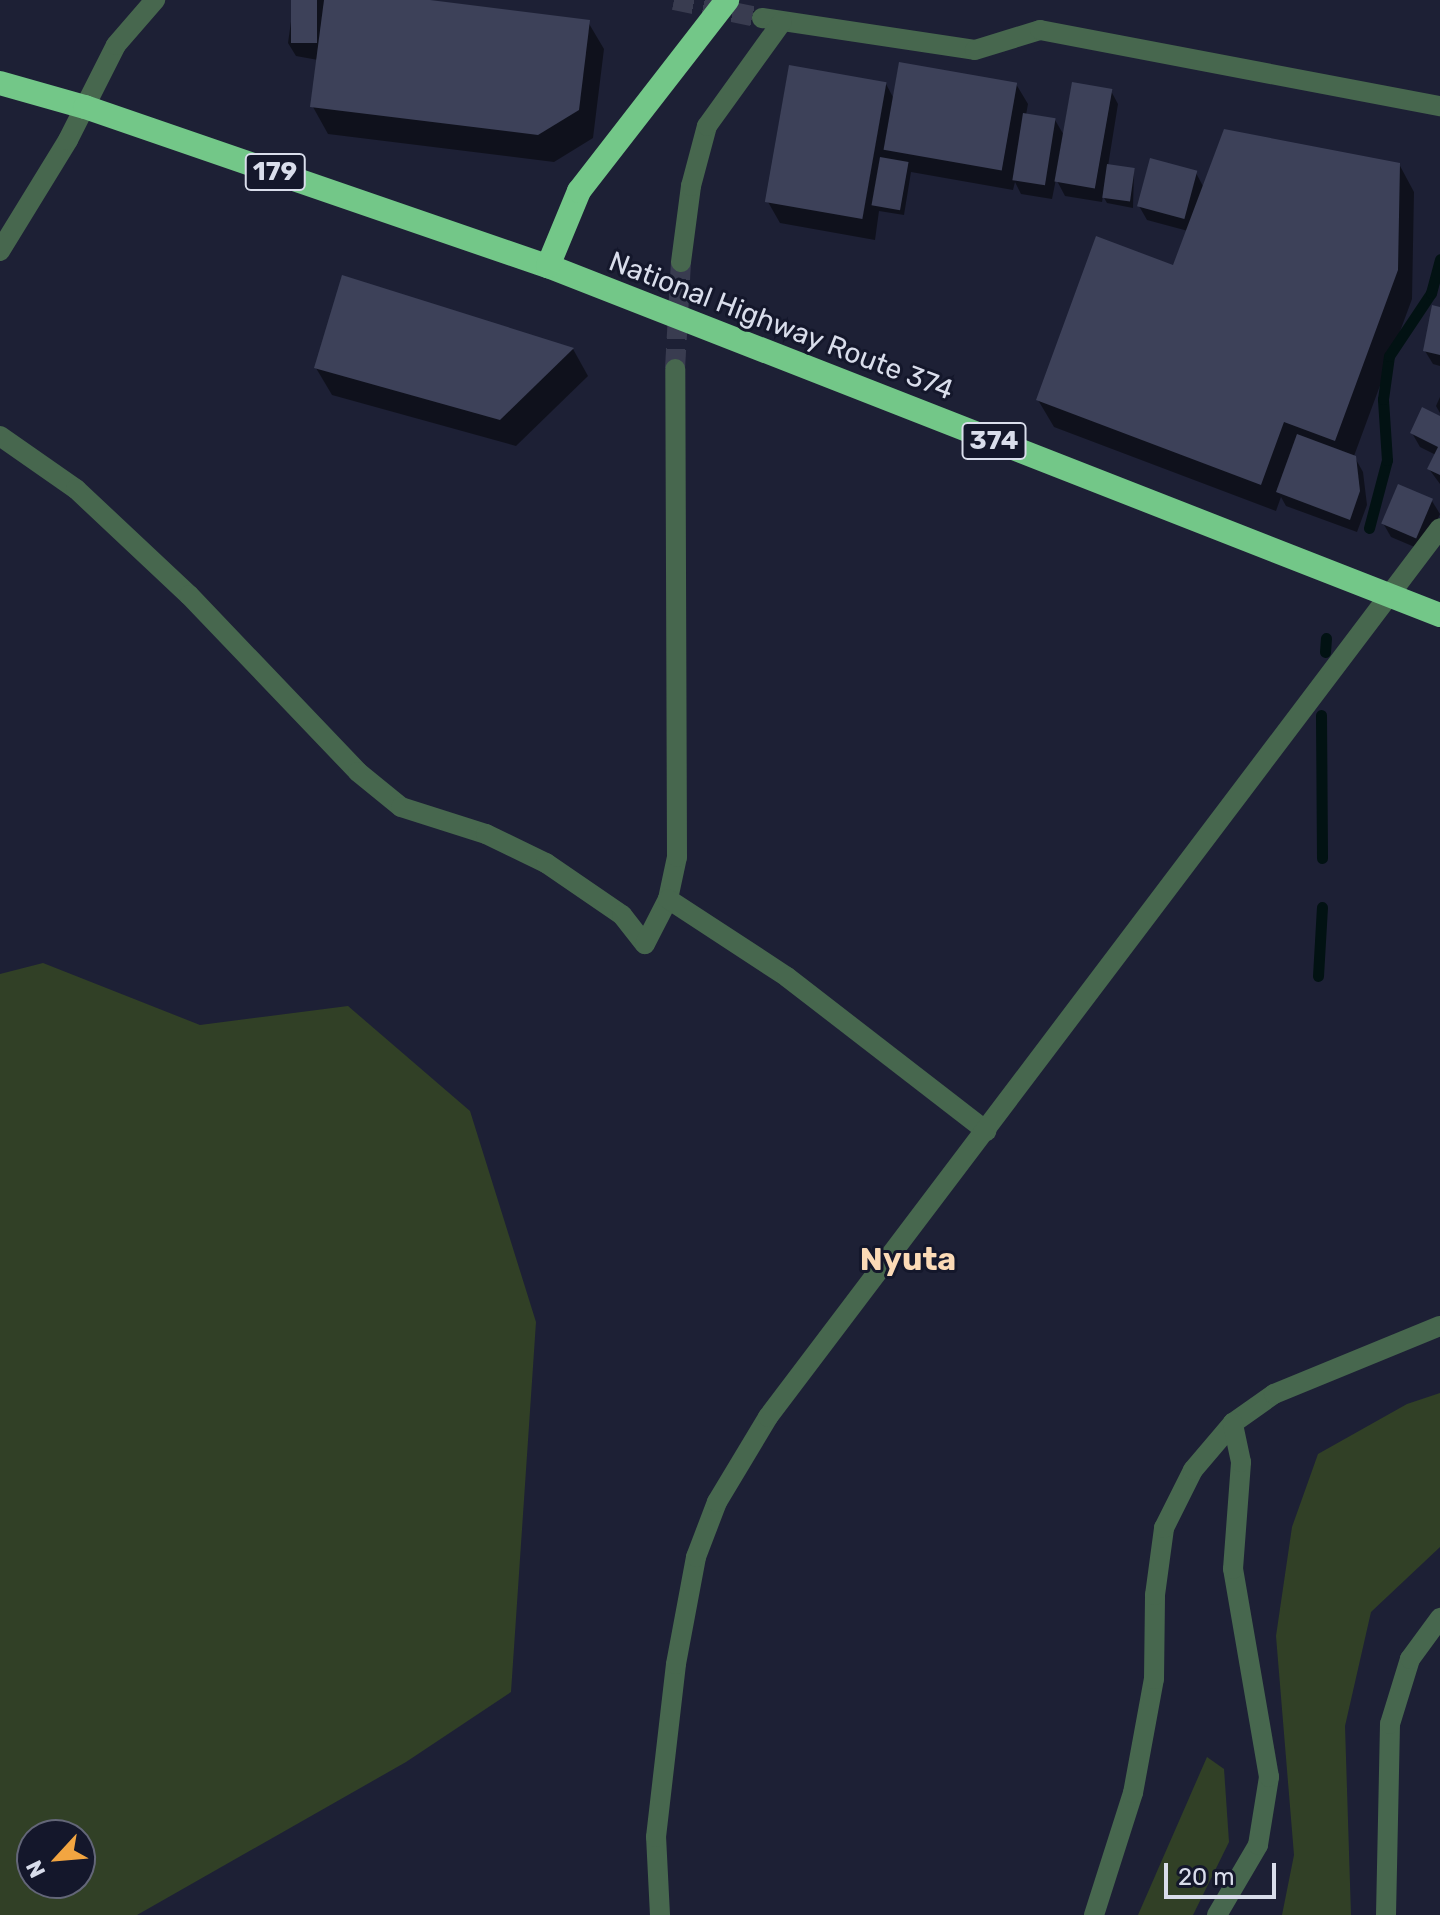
<!DOCTYPE html>
<style>
body{margin:0}
#map{position:relative;width:1440px;height:1915px;overflow:hidden;background:#1d2035;font-family:Rubik,sans-serif}
div>[style]{position:absolute}
[style*='--x']{left:calc(var(--x)*1px);top:calc(var(--y)*1px);width:calc(var(--w)*1px);rotate:calc(var(--a)*1deg)}
.green>*{inset:0;background:#314026}
.shadow>*{inset:0;background:#0007}
.stream>*{height:11px;margin:-5.5px;padding:0 5.5px;transform-origin:5.5px;border-radius:5.5px;background:#021213}
.building>*{inset:0;background:#3d4159;transform-origin:0 0}
.minor-tunnel>*{height:20px;margin-top:-10px;transform-origin:0;background:repeating-linear-gradient(90deg,#393c50 0 20px,transparent 0 30px)}
.minor>*{height:20px;margin:-10px;padding:0 10px;transform-origin:10px;border-radius:10px;background:#47674e}
.highway>*{height:24px;margin:-12px;padding:0 12px;transform-origin:12px;border-radius:12px;background:#73c788}
span{translate:-50% -50%;white-space:nowrap;text-align:center;line-height:1.15;-webkit-text-stroke:6px #14172b;paint-order:stroke}
.shield-label span{padding:2px 6px;background:#14172b;border:2px solid;border-radius:6px;-webkit-text-stroke-width:0}
.shield-label{font-size:26px;color:#d9ddeb;font-weight:700}
.street-label{font-size:28px;color:#d9ddeb}
.quarter-label{font-size:32px;color:#fbdab6;font-weight:700}
.north{position:absolute;left:16px;top:1819px;width:80px;height:80px;box-sizing:border-box;background:#14172b;border:2px solid #636678;border-radius:50%;rotate:244deg;font-size:22px;font-weight:700;line-height:32px;text-align:center;color:#d9ddeb}
.north::after{content:'';display:block;margin:auto;width:28px;height:36px;background:#f2a541;clip-path:polygon(50% 0,100% 100%,50% 72%,0 100%)}
.scale{position:absolute;left:1164px;top:1863px;width:112px;height:36px;box-sizing:border-box;border:4px solid #d9ddeb;border-top:0;padding-left:10px;font-size:24px;line-height:28px;white-space:nowrap;color:#d9ddeb;-webkit-text-stroke:6px #14172b;paint-order:stroke}
</style>
<div id="map">
<div class="green">
<i style="clip-path:polygon(evenodd,43px 963px,200px 1025px,348px 1006px,470px 1111px,536px 1322px,511px 1692px,406px 1762px,137px 1915px,0 1915px,0 974px,43px 963px,32px 1835px,80px 1835px,80px 1883px,32px 1883px,32px 1835px)"></i>
<i style="clip-path:polygon(1440px 1393px,1440px 1547px,1371px 1612px,1345px 1726px,1351px 1915px,1282px 1915px,1294px 1855px,1276px 1636px,1292px 1527px,1318px 1454px,1407px 1404px)"></i>
<i style="clip-path:polygon(1207px 1757px,1224px 1769px,1229px 1842px,1193px 1915px,1138px 1915px)"></i>
</div>
<div class="shadow">
<i style="clip-path:polygon(294px 0,413px 0,588px 22px,604px 49px,593px 138px,554px 162px,328px 134px,313px 107px,318px 60px,296px 56px,288px 43px)"></i>
<i style="clip-path:polygon(886px 84px,894px 99px,1016px 84px,1028px 104px,1026px 115px,1055px 120px,1065px 137px,1111px 91px,1118px 104px,1108px 166px,1134px 170px,1133px 208px,1107px 203px,1103px 196px,1102px 202px,1065px 196px,1056px 179px,1052px 199px,1021px 194px,1015px 182px,1013px 190px,911px 172px,904px 215px,879px 211px,875px 240px,780px 223px,768px 202px)"></i>
<i style="clip-path:polygon(1399px 164px,1414px 192px,1412px 299px,1354px 456px,1363px 472px,1367px 505px,1357px 532px,1286px 506px,1281px 497px,1276px 511px,1054px 427px,1038px 400px,1175px 267px,1188px 231px,1147px 220px,1139px 206px,1196px 173px,1204px 188px)"></i>
<i style="clip-path:polygon(343px 278px,573px 349px,588px 376px,516px 446px,332px 395px,316px 368px)"></i>
<i style="clip-path:polygon(1440px 309px,1440px 366px,1433px 364px,1425px 351px)"></i>
<i style="clip-path:polygon(1440px 397px,1440px 413px,1436px 406px)"></i>
<i style="clip-path:polygon(1440px 418px,1440px 484px,1429px 469px,1436px 455px,1420px 447px,1412px 433px)"></i>
<i style="clip-path:polygon(1432px 501px,1440px 514px,1424px 551px,1391px 537px,1383px 523px)"></i>
</div>
<div class="stream">
<i style="--x:1369;--y:528;--w:70;--a:-75.2"></i>
<i style="--x:1387;--y:460;--w:61;--a:-93.8"></i>
<i style="--x:1383;--y:399;--w:43;--a:-82.1"></i>
<i style="--x:1389;--y:356;--w:76;--a:-56.3"></i>
<i style="--x:1431;--y:293;--w:35;--a:-75"></i>
<i style="--x:1325;--y:652;--w:14;--a:-86"></i>
<i style="--x:1321;--y:715;--w:143;--a:89.6"></i>
<i style="--x:1318;--y:976;--w:69;--a:-86.7"></i>
</div>
<div class="building">
<i style="left:291px;top:0;width:26px;height:43px"></i>
<i style="clip-path:polygon(324px 0,430px 0,590px 20px,579px 110px,538px 135px,310px 107px)"></i>
<i style="left:899px;top:62px;width:120px;height:89px;rotate:10deg"></i>
<i style="left:789px;top:65px;width:99px;height:139px;rotate:10deg"></i>
<i style="left:1072px;top:82px;width:41px;height:101px;rotate:10deg"></i>
<i style="left:1023px;top:113px;width:33px;height:68px;rotate:9deg"></i>
<i style="clip-path:polygon(1224px 129px,1400px 163px,1398px 270px,1335px 441px,1284px 422px,1261px 485px,1036px 400px,1096px 236px,1173px 265px)"></i>
<i style="left:880px;top:157px;width:29px;height:49px;rotate:10deg"></i>
<i style="left:1150px;top:158px;width:49px;height:50px;rotate:15deg"></i>
<i style="left:1107px;top:164px;width:28px;height:34px;rotate:8deg"></i>
<i style="clip-path:polygon(342px 275px,574px 348px,500px 420px,314px 368px)"></i>
<i style="clip-path:polygon(1432px 305px,1440px 307px,1440px 355px,1423px 351px)"></i>
<i style="clip-path:polygon(1422px 407px,1440px 416px,1440px 475px,1427px 469px,1438px 447px,1410px 433px)"></i>
<i style="clip-path:polygon(1297px 434px,1356px 456px,1360px 491px,1350px 520px,1276px 492px)"></i>
<i style="left:1398px;top:484px;width:38px;height:43px;rotate:23deg"></i>
</div>
<div class="minor-tunnel">
<i style="--x:674;--y:0;--w:90;--a:11.6"></i>
<i style="--x:675;--y:369;--w:107;--a:-86.8"></i>
</div>
<div class="minor">
<i style="--x:762;--y:18;--w:215;--a:8.5"></i>
<i style="--x:975;--y:50;--w:68;--a:-17.1"></i>
<i style="--x:1040;--y:30;--w:407;--a:10.8"></i>
<i style="--x:0;--y:251;--w:130;--a:-58.5"></i>
<i style="--x:68;--y:140;--w:106;--a:-63.2"></i>
<i style="--x:116;--y:45;--w:60;--a:-49.1"></i>
<i style="--x:681;--y:262;--w:77;--a:-82.5"></i>
<i style="--x:691;--y:186;--w:62;--a:-75.1"></i>
<i style="--x:707;--y:126;--w:128;--a:-54.2"></i>
<i style="--x:0;--y:436;--w:93;--a:34.9"></i>
<i style="--x:76;--y:489;--w:155;--a:43.2"></i>
<i style="--x:189;--y:595;--w:245;--a:46.3"></i>
<i style="--x:358;--y:772;--w:55;--a:39.1"></i>
<i style="--x:401;--y:807;--w:89;--a:17.6"></i>
<i style="--x:486;--y:834;--w:67;--a:25.8"></i>
<i style="--x:546;--y:863;--w:92;--a:34.4"></i>
<i style="--x:622;--y:915;--w:37;--a:52"></i>
<i style="--x:645;--y:944;--w:51;--a:-62.9"></i>
<i style="--x:668;--y:899;--w:43;--a:-77.9"></i>
<i style="--x:677;--y:857;--w:488;--a:-90.2"></i>
<i style="--x:668;--y:899;--w:142;--a:33.2"></i>
<i style="--x:787;--y:977;--w:252;--a:37.7"></i>
<i style="--x:660;--y:1915;--w:78;--a:-92.9"></i>
<i style="--x:656;--y:1837;--w:174;--a:-83.4"></i>
<i style="--x:676;--y:1664;--w:109;--a:-79.4"></i>
<i style="--x:696;--y:1557;--w:59;--a:-69.1"></i>
<i style="--x:717;--y:1502;--w:99;--a:-59"></i>
<i style="--x:768;--y:1417;--w:1114;--a:-52.91"></i>
<i style="--x:1094;--y:1915;--w:128;--a:-72.3"></i>
<i style="--x:1133;--y:1793;--w:116;--a:-79.6"></i>
<i style="--x:1154;--y:1679;--w:84;--a:-89.3"></i>
<i style="--x:1155;--y:1595;--w:68;--a:-82.3"></i>
<i style="--x:1164;--y:1528;--w:65;--a:-63.4"></i>
<i style="--x:1193;--y:1470;--w:62;--a:-49.6"></i>
<i style="--x:1233;--y:1423;--w:50;--a:-35.3"></i>
<i style="--x:1274;--y:1394;--w:179;--a:-22.3"></i>
<i style="--x:1217;--y:1915;--w:81;--a:-59.6"></i>
<i style="--x:1258;--y:1845;--w:69;--a:-80.8"></i>
<i style="--x:1269;--y:1777;--w:211;--a:-99.8"></i>
<i style="--x:1233;--y:1569;--w:107;--a:-85.7"></i>
<i style="--x:1241;--y:1462;--w:40;--a:-102"></i>
<i style="--x:1386;--y:1915;--w:191;--a:-88.8"></i>
<i style="--x:1390;--y:1724;--w:68;--a:-72.9"></i>
<i style="--x:1410;--y:1659;--w:51;--a:-53.8"></i>
</div>
<div class="highway">
<i style="--x:0;--y:83;--w:88;--a:15.8"></i>
<i style="--x:85;--y:107;--w:490;--a:19"></i>
<i style="--x:548;--y:266;--w:958;--a:21.37"></i>
<i style="--x:548;--y:266;--w:81;--a:-67.5"></i>
<i style="--x:579;--y:191;--w:242;--a:-52.2"></i>
</div>
<div class="shield-label">
<span style="left:275px;top:172px">179</span>
<span style="left:994px;top:441px">374</span>
</div>
<div class="street-label">
<span style="left:781px;top:326px;rotate:21deg">National Highway Route 374</span>
</div>
<div class="quarter-label">
<span style="left:908px;top:1259px">Nyuta</span>
</div>
<div class="north">N</div>
<div class="scale">20 m</div>
</div>
